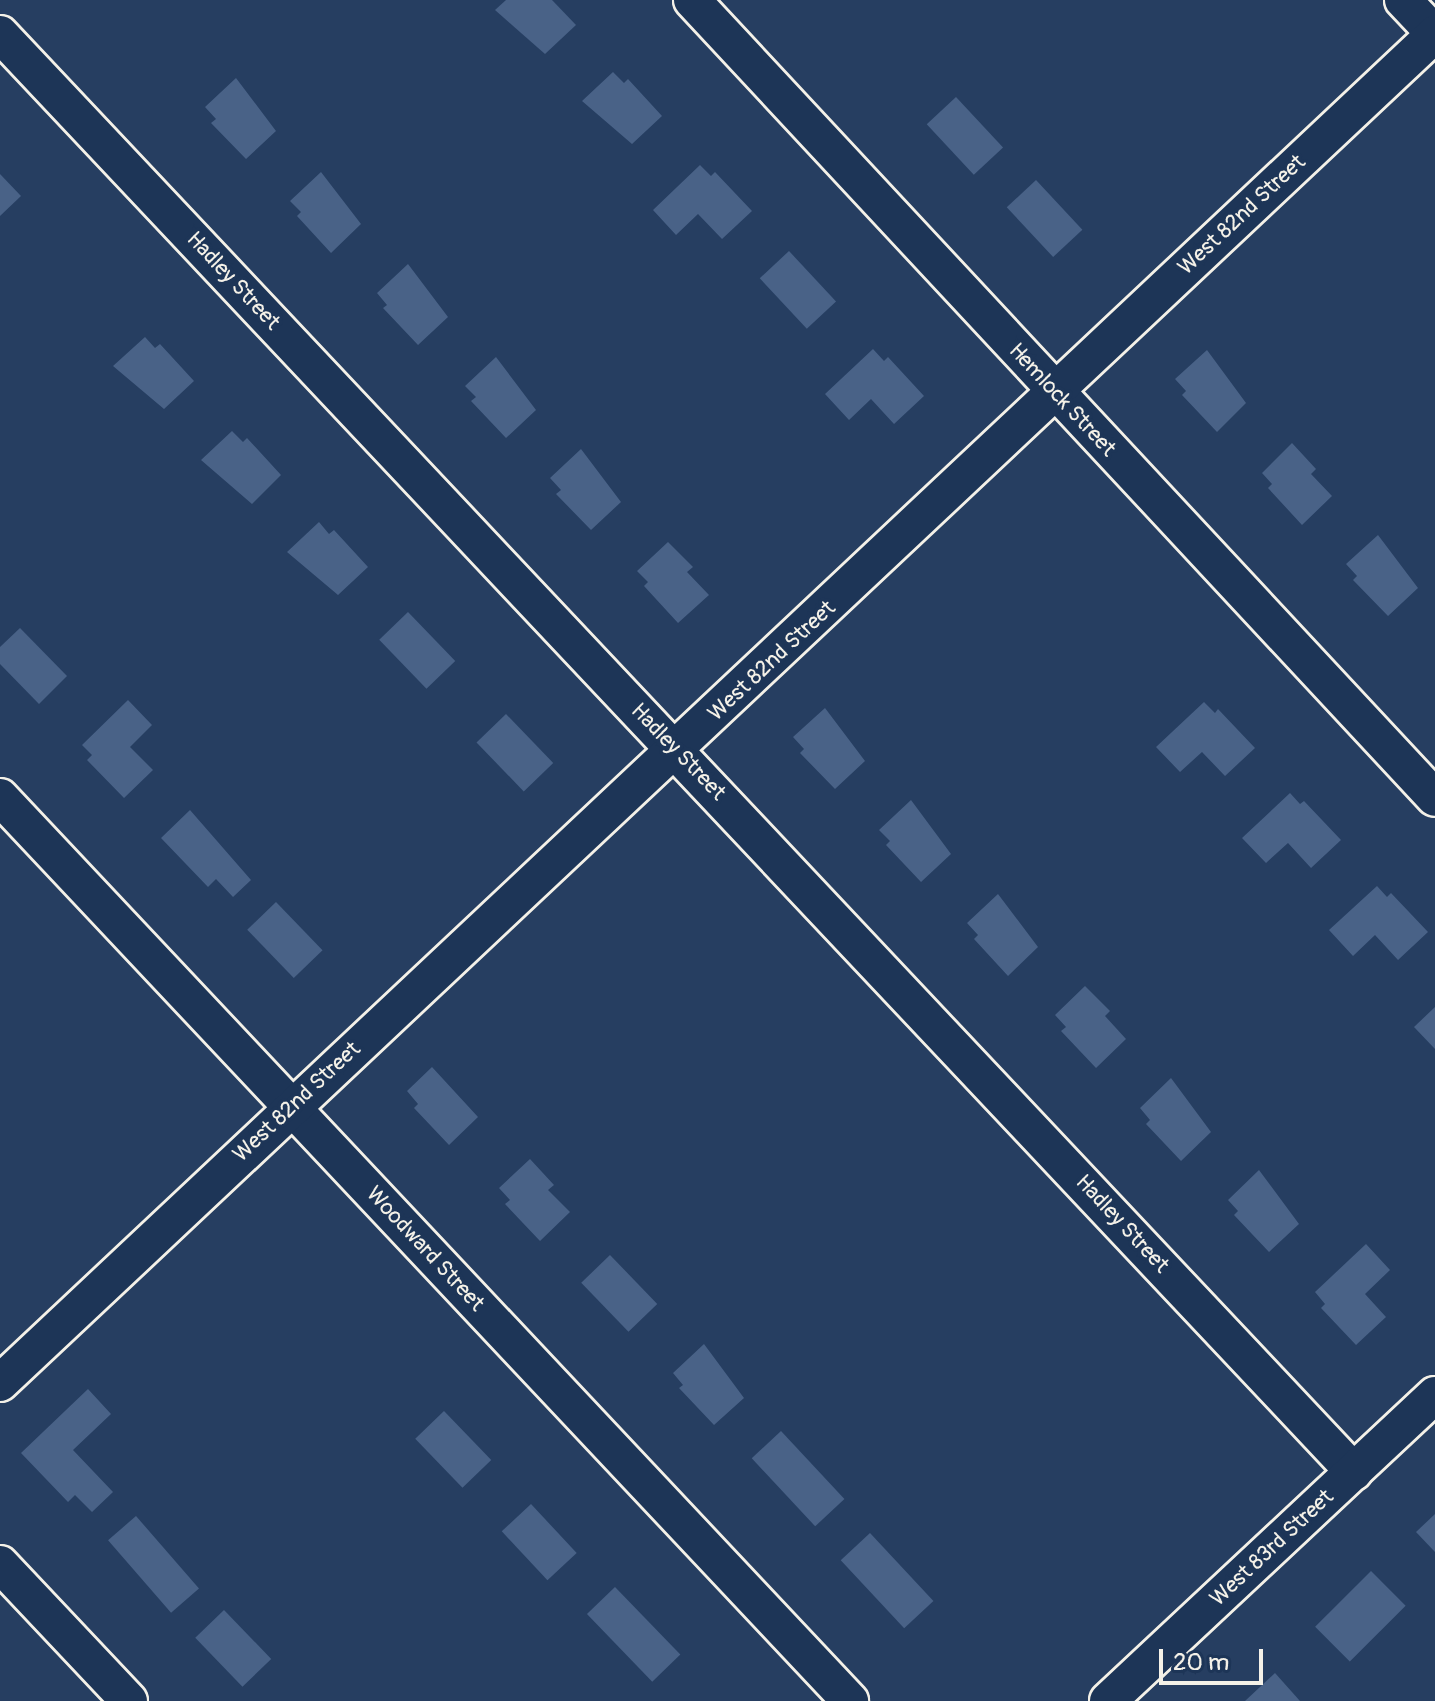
<!DOCTYPE html>
<style>
body{margin:0}
#map{position:relative;width:1435px;height:1701px;overflow:hidden;background:#263e61;font-family:Pangolin,sans-serif}
div>[style]{position:absolute}
[style*='--x']{left:calc(var(--x)*1px);top:calc(var(--y)*1px);width:calc(var(--w)*1px);rotate:calc(var(--a)*1deg)}
.building>*{inset:0;background:#496287;transform-origin:0 0}
.roads{filter:drop-shadow(2px 0 #f4f1e8) drop-shadow(-2px 0 #f4f1e8) drop-shadow(0 2px #f4f1e8) drop-shadow(0 -2px #f4f1e8)}
.minor>*{height:36px;margin:-18px;padding:0 18px;transform-origin:18px;border-radius:18px;background:#1d3557}
span{translate:-50% -50%;white-space:nowrap;text-align:center;line-height:1.15;-webkit-text-stroke:7px #1d3557;paint-order:stroke}
.street-label{font-size:22px;color:#f4f1e8}
.scale{position:absolute;left:1159px;top:1649px;width:104px;height:36px;box-sizing:border-box;border:4px solid #f4f1e8;border-top:0;padding-left:10px;font-size:24px;line-height:28px;white-space:nowrap;color:#f4f1e8;-webkit-text-stroke:6px #1d3557;paint-order:stroke}
</style>
<div id="map">
<div class="building">
<i style="clip-path:polygon(506px 0,552px 0,576px 25px,545px 54px,495px 10px)"></i>
<i style="clip-path:polygon(613px 72px,624px 83px,628px 79px,662px 116px,632px 144px,582px 101px)"></i>
<i style="clip-path:polygon(236px 78px,276px 131px,246px 159px,211px 123px,216px 119px,205px 107px)"></i>
<i style="left:956px;top:97px;width:69px;height:40px;rotate:47deg"></i>
<i style="clip-path:polygon(700px 165px,711px 176px,715px 172px,752px 211px,722px 239px,698px 214px,676px 235px,653px 210px)"></i>
<i style="clip-path:polygon(321px 172px,361px 224px,331px 253px,297px 216px,301px 212px,290px 201px)"></i>
<i style="clip-path:polygon(0 174px,21px 196px,0 216px)"></i>
<i style="left:1036px;top:180px;width:68px;height:40px;rotate:47deg"></i>
<i style="left:789px;top:251px;width:69px;height:40px;rotate:47deg"></i>
<i style="clip-path:polygon(408px 264px,448px 317px,418px 345px,383px 308px,387px 305px,377px 293px)"></i>
<i style="clip-path:polygon(145px 337px,155px 348px,160px 344px,194px 381px,164px 409px,113px 366px)"></i>
<i style="clip-path:polygon(873px 349px,884px 361px,888px 357px,924px 396px,894px 424px,871px 399px,849px 420px,825px 394px)"></i>
<i style="clip-path:polygon(1207px 350px,1246px 403px,1217px 432px,1182px 395px,1186px 391px,1175px 379px)"></i>
<i style="clip-path:polygon(496px 357px,536px 410px,506px 438px,471px 401px,476px 397px,465px 386px)"></i>
<i style="clip-path:polygon(232px 431px,243px 442px,247px 438px,281px 475px,252px 504px,201px 460px)"></i>
<i style="clip-path:polygon(1292px 443px,1316px 469px,1311px 474px,1332px 496px,1302px 525px,1268px 488px,1272px 484px,1262px 473px)"></i>
<i style="clip-path:polygon(581px 449px,621px 502px,591px 530px,556px 494px,561px 490px,550px 478px)"></i>
<i style="clip-path:polygon(319px 522px,329px 534px,334px 530px,368px 567px,338px 595px,287px 552px)"></i>
<i style="clip-path:polygon(1378px 535px,1418px 588px,1388px 616px,1353px 580px,1357px 576px,1346px 564px)"></i>
<i style="clip-path:polygon(668px 542px,693px 567px,687px 572px,709px 595px,678px 623px,644px 586px,648px 582px,637px 571px)"></i>
<i style="left:408px;top:612px;width:68px;height:40px;rotate:46deg"></i>
<i style="clip-path:polygon(20px 628px,67px 676px,39px 704px,0 664px,0 647px)"></i>
<i style="clip-path:polygon(128px 700px,152px 725px,130px 747px,153px 770px,124px 798px,87px 760px,92px 755px,82px 745px)"></i>
<i style="clip-path:polygon(1204px 702px,1215px 713px,1218px 709px,1255px 748px,1225px 776px,1202px 752px,1180px 772px,1156px 747px)"></i>
<i style="clip-path:polygon(825px 708px,865px 761px,835px 789px,800px 753px,804px 749px,793px 737px)"></i>
<i style="left:506px;top:714px;width:68px;height:41px;rotate:46deg"></i>
<i style="clip-path:polygon(1290px 793px,1300px 804px,1304px 801px,1341px 840px,1311px 868px,1288px 843px,1266px 863px,1242px 838px)"></i>
<i style="clip-path:polygon(911px 800px,951px 854px,921px 882px,886px 845px,890px 841px,879px 830px)"></i>
<i style="clip-path:polygon(190px 810px,251px 880px,233px 897px,216px 879px,208px 887px,161px 838px)"></i>
<i style="clip-path:polygon(1377px 886px,1387px 897px,1391px 893px,1428px 932px,1398px 960px,1375px 935px,1353px 956px,1329px 930px)"></i>
<i style="clip-path:polygon(998px 894px,1038px 947px,1008px 976px,974px 939px,978px 935px,967px 923px)"></i>
<i style="left:276px;top:902px;width:67px;height:40px;rotate:46deg"></i>
<i style="clip-path:polygon(1085px 986px,1110px 1011px,1105px 1016px,1126px 1039px,1096px 1068px,1061px 1031px,1066px 1027px,1055px 1015px)"></i>
<i style="clip-path:polygon(1435px 1007px,1435px 1049px,1414px 1027px)"></i>
<i style="clip-path:polygon(432px 1067px,478px 1117px,449px 1145px,414px 1108px,418px 1104px,407px 1091px)"></i>
<i style="clip-path:polygon(1171px 1078px,1211px 1132px,1181px 1161px,1146px 1124px,1150px 1120px,1140px 1108px)"></i>
<i style="clip-path:polygon(530px 1159px,554px 1185px,548px 1190px,570px 1212px,540px 1241px,505px 1204px,510px 1200px,499px 1188px)"></i>
<i style="clip-path:polygon(1259px 1170px,1299px 1224px,1269px 1252px,1234px 1215px,1238px 1211px,1228px 1200px)"></i>
<i style="clip-path:polygon(1366px 1244px,1390px 1270px,1365px 1294px,1386px 1317px,1356px 1345px,1321px 1308px,1325px 1304px,1315px 1292px)"></i>
<i style="left:610px;top:1255px;width:68px;height:40px;rotate:46deg"></i>
<i style="clip-path:polygon(704px 1344px,744px 1398px,714px 1425px,679px 1388px,683px 1385px,673px 1373px)"></i>
<i style="clip-path:polygon(88px 1389px,111px 1414px,73px 1450px,113px 1492px,92px 1512px,75px 1495px,68px 1502px,21px 1453px)"></i>
<i style="left:444px;top:1411px;width:68px;height:40px;rotate:46deg"></i>
<i style="left:781px;top:1431px;width:93px;height:40px;rotate:47deg"></i>
<i style="left:531px;top:1504px;width:67px;height:40px;rotate:47deg"></i>
<i style="clip-path:polygon(1435px 1514px,1435px 1552px,1416px 1532px)"></i>
<i style="left:136px;top:1516px;width:96px;height:37px;rotate:49deg"></i>
<i style="left:870px;top:1533px;width:93px;height:40px;rotate:47deg"></i>
<i style="left:1371px;top:1571px;width:49px;height:79px;rotate:45deg"></i>
<i style="left:615px;top:1587px;width:94px;height:39px;rotate:46deg"></i>
<i style="left:224px;top:1610px;width:68px;height:40px;rotate:46deg"></i>
<i style="clip-path:polygon(1275px 1673px,1300px 1701px,1245px 1701px)"></i>
</div>
<div class="roads">
<div class="minor">
<i style="--x:692;--y:0;--w:1090;--a:47.04"></i>
<i style="--x:1403;--y:0;--w:47;--a:46.7"></i>
<i style="--x:0;--y:34;--w:1975;--a:46.72"></i>
<i style="--x:0;--y:797;--w:1241;--a:46.76"></i>
<i style="--x:0;--y:1383;--w:1970;--a:-43.23"></i>
<i style="--x:0;--y:1564;--w:188;--a:46.7"></i>
<i style="--x:1108;--y:1701;--w:448;--a:-43.1"></i>
</div>
</div>
<div class="street-label">
<span style="left:1242px;top:215px;rotate:-43deg">West 82nd Street</span>
<span style="left:233px;top:281px;rotate:47deg">Hadley Street</span>
<span style="left:1062px;top:400px;rotate:47deg">Hemlock Street</span>
<span style="left:772px;top:661px;rotate:-43deg">West 82nd Street</span>
<span style="left:678px;top:752px;rotate:46deg">Hadley Street</span>
<span style="left:297px;top:1102px;rotate:-43deg">West 82nd Street</span>
<span style="left:1122px;top:1224px;rotate:47deg">Hadley Street</span>
<span style="left:425px;top:1249px;rotate:47deg">Woodward Street</span>
<span style="left:1272px;top:1548px;rotate:-43deg">West 83rd Street</span>
</div>
<div class="scale">20 m</div>
</div>
